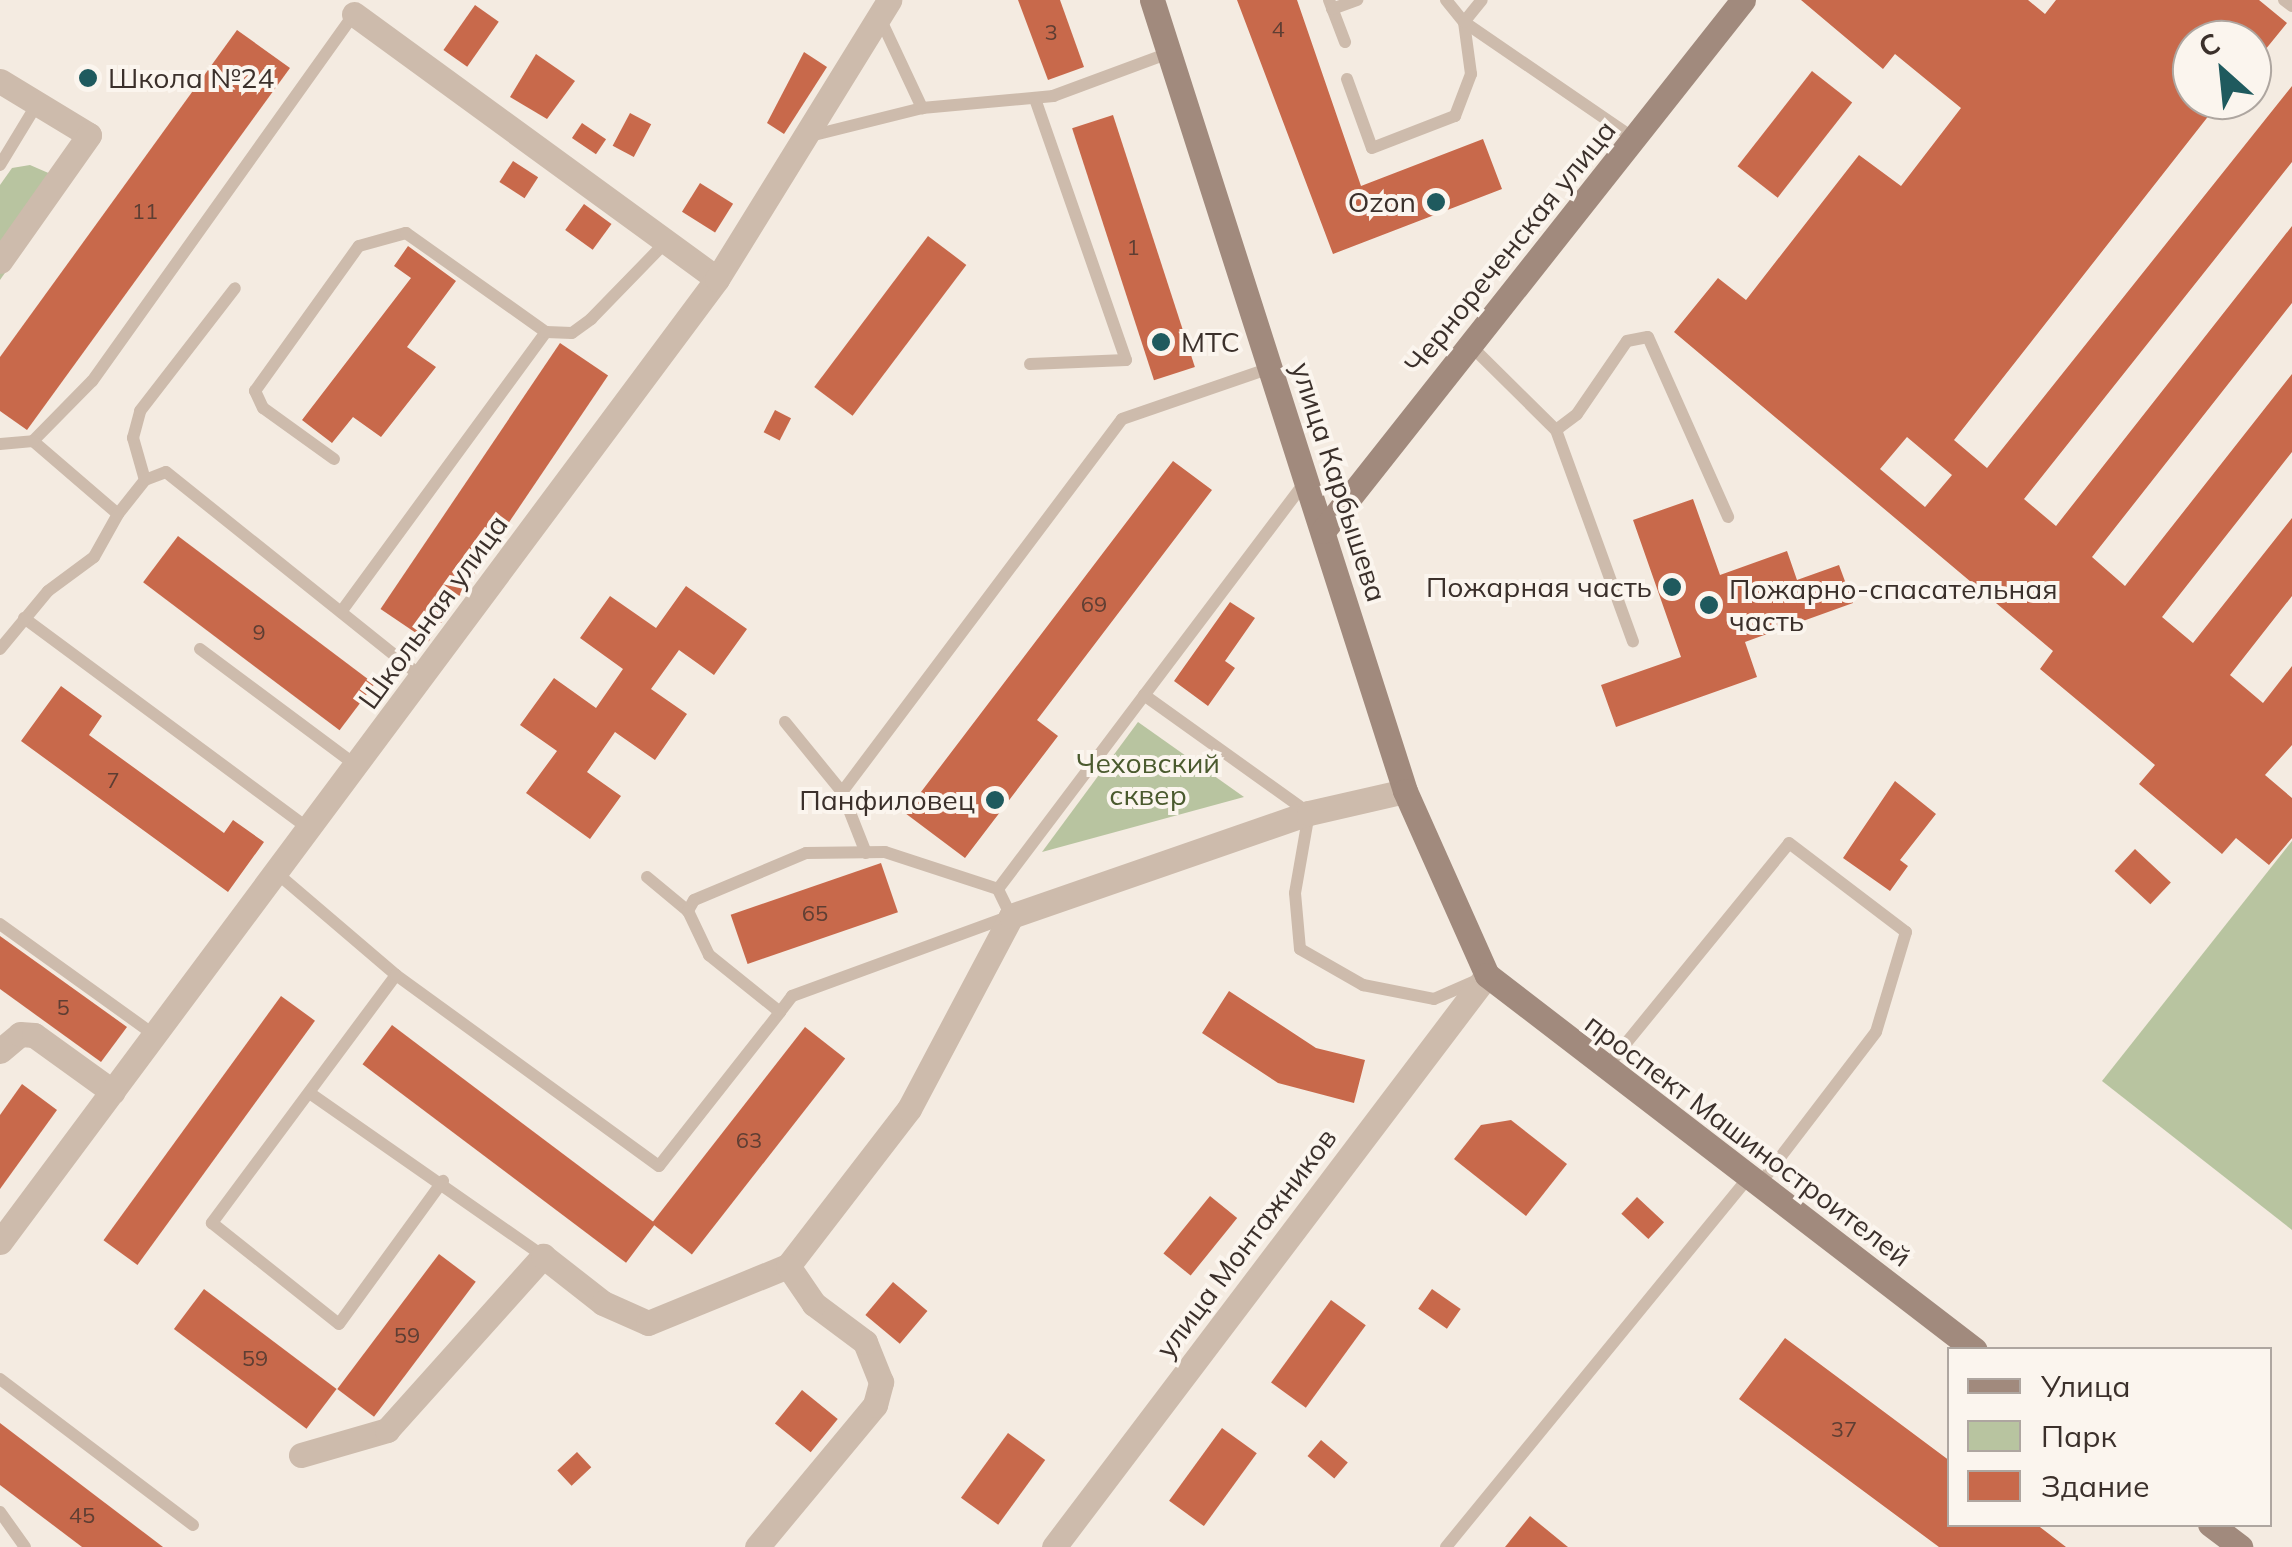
<!DOCTYPE html>
<meta charset="utf-8">
<style>
body{margin:0}
#map{position:relative;width:2292px;height:1547px;overflow:hidden;background:#f4ebe1;font-family:Mulish,sans-serif}
div>[style]{position:absolute}
[style*='--x']{left:calc(var(--x)*1px);top:calc(var(--y)*1px);width:calc(var(--w)*1px);rotate:calc(var(--a)*1deg)}
.green>*{inset:0;background:#b8c4a0}
.building>*{inset:0;background:#c8694b;transform-origin:0 0}
.service>*{height:12px;margin:-6px;padding:0 6px;transform-origin:6px;border-radius:6px;background:#cdbbac}
.minor>*{height:25px;margin:-12.5px;padding:0 12.5px;transform-origin:12.5px;border-radius:12.5px;background:#cdbbac}
.secondary>*{height:25px;margin:-12.5px;padding:0 12.5px;transform-origin:12.5px;border-radius:12.5px;background:#a18a7d}
.dots>*{width:28px;height:28px;translate:-50% -50%;box-sizing:border-box;border:5px solid #fbf5ee;border-radius:50%}
span{translate:-50% -50%;white-space:nowrap;text-align:center;line-height:1.15;-webkit-text-stroke:8px #fbf5ee;paint-order:stroke}
.number-label{font-size:22px;color:#5e3e33}
.number-label span{-webkit-text-stroke-width:0}
.poi-label{font-size:28px;color:#3b302b}
.left{translate:0 -50%;text-align:left}
.right{translate:-100% -50%;text-align:right}
.street-label{font-size:28px;color:#3b302b}
.park-label{font-size:28px;color:#4a5a2e}
.legend{position:absolute;left:1947px;top:1347px;width:325px;height:180px;box-sizing:border-box;background:#fbf5ee;border:2px solid #aea6a0;margin:0;padding:12px 18px;list-style:none;font-size:30px;color:#3b302b}
.legend li{display:flex;align-items:center;gap:20px;height:50px}
.legend b{width:50px;border:2px solid #aea6a0}
.north{position:absolute;left:2172px;top:20px;width:100px;height:100px;box-sizing:border-box;background:#fbf5ee;border:2px solid #aea6a0;border-radius:50%;rotate:333deg;font-size:28px;font-weight:700;line-height:40px;text-align:center;color:#3b302b}
.north::after{content:'';display:block;margin:auto;width:35px;height:45px;background:#1f5a5e;clip-path:polygon(50% 0,100% 100%,50% 72%,0 100%)}
</style>
<div id="map">
<div class="green">
<i style="clip-path:polygon(30px 165px,53px 175px,59px 195px,0 280px,0 185px,12px 168px)"></i>
<i style="clip-path:polygon(1138px 722px,1244px 797px,1042px 852px)"></i>
<i style="clip-path:polygon(2292px 841px,2292px 1230px,2102px 1081px)"></i>
</div>
<div class="building">
<i style="clip-path:polygon(1018px 0,1060px 0,1084px 67px,1048px 80px)"></i>
<i style="clip-path:polygon(1237px 0,1297px 0,1361px 186px,1483px 139px,1502px 189px,1333px 254px)"></i>
<i style="clip-path:polygon(evenodd,1801px 0,2028px 0,2045px 14px,2056px 0,2259px 0,2287px 23px,2252px 66px,2252px 40px,2192px 40px,2192px 100px,2221px 100px,1954px 440px,1987px 468px,2292px 86px,2292px 162px,2024px 499px,2056px 526px,2292px 226px,2292px 303px,2092px 557px,2125px 586px,2292px 374px,2292px 452px,2162px 617px,2193px 643px,2292px 518px,2292px 596px,2230px 675px,2263px 703px,2292px 666px,2292px 745px,2265px 775px,2292px 798px,2292px 838px,2269px 865px,2236px 838px,2222px 854px,2139px 784px,2155px 765px,2040px 669px,2053px 651px,1674px 332px,1718px 278px,1746px 300px,1859px 155px,1901px 186px,1961px 108px,1895px 54px,1883px 69px,1801px 0,1907px 437px,1952px 475px,1925px 507px,1880px 469px,1907px 437px)"></i>
<i style="left:475px;top:5px;width:29px;height:55px;rotate:35deg"></i>
<i style="clip-path:polygon(237px 30px,290px 68px,27px 430px,0 411px,0 357px)"></i>
<i style="clip-path:polygon(804px 52px,827px 67px,784px 134px,767px 123px)"></i>
<i style="clip-path:polygon(536px 54px,575px 81px,547px 119px,510px 97px)"></i>
<i style="left:1812px;top:71px;width:51px;height:121px;rotate:38deg"></i>
<i style="left:630px;top:113px;width:24px;height:37px;rotate:28deg"></i>
<i style="left:1113px;top:115px;width:265px;height:43px;rotate:72deg"></i>
<i style="left:582px;top:123px;width:29px;height:18px;rotate:34deg"></i>
<i style="left:513px;top:161px;width:30px;height:25px;rotate:33deg"></i>
<i style="left:700px;top:183px;width:39px;height:34px;rotate:32deg"></i>
<i style="left:584px;top:204px;width:34px;height:32px;rotate:36deg"></i>
<i style="left:928px;top:236px;width:48px;height:189px;rotate:37deg"></i>
<i style="clip-path:polygon(408px 246px,456px 281px,407px 347px,436px 367px,381px 437px,353px 417px,332px 443px,302px 420px,411px 278px,394px 266px)"></i>
<i style="left:560px;top:343px;width:58px;height:321px;rotate:34deg"></i>
<i style="left:775px;top:410px;width:18px;height:25px;rotate:27deg"></i>
<i style="clip-path:polygon(1173px 461px,1212px 490px,1037px 720px,1058px 736px,965px 858px,905px 813px)"></i>
<i style="clip-path:polygon(1693px 499px,1720px 575px,1787px 551px,1797px 580px,1839px 565px,1853px 603px,1745px 642px,1757px 677px,1616px 727px,1601px 685px,1681px 657px,1633px 520px)"></i>
<i style="left:178px;top:536px;width:246px;height:58px;rotate:37deg"></i>
<i style="clip-path:polygon(686px 586px,747px 629px,714px 675px,679px 650px,651px 689px,687px 714px,655px 760px,615px 732px,587px 772px,621px 796px,590px 839px,526px 793px,557px 751px,520px 725px,554px 678px,596px 708px,623px 669px,580px 638px,610px 596px,656px 628px)"></i>
<i style="clip-path:polygon(1230px 602px,1255px 618px,1225px 661px,1235px 668px,1208px 706px,1174px 681px)"></i>
<i style="clip-path:polygon(61px 686px,102px 716px,89px 735px,224px 833px,233px 820px,264px 842px,228px 892px,21px 741px)"></i>
<i style="clip-path:polygon(1895px 781px,1936px 814px,1900px 860px,1908px 866px,1890px 891px,1843px 858px)"></i>
<i style="left:2135px;top:849px;width:49px;height:30px;rotate:43deg"></i>
<i style="left:881px;top:863px;width:52px;height:159px;rotate:71deg"></i>
<i style="clip-path:polygon(0 936px,127px 1027px,101px 1062px,0 989px)"></i>
<i style="clip-path:polygon(1229px 991px,1316px 1048px,1365px 1060px,1354px 1103px,1278px 1083px,1202px 1033px)"></i>
<i style="left:281px;top:996px;width:42px;height:302px;rotate:36deg"></i>
<i style="left:392px;top:1025px;width:330px;height:49px;rotate:37deg"></i>
<i style="left:805px;top:1027px;width:51px;height:249px;rotate:38deg"></i>
<i style="clip-path:polygon(22px 1084px,57px 1110px,0 1189px,0 1115px)"></i>
<i style="clip-path:polygon(1511px 1120px,1567px 1164px,1526px 1216px,1454px 1159px,1481px 1125px)"></i>
<i style="left:1210px;top:1196px;width:35px;height:74px;rotate:39deg"></i>
<i style="left:1637px;top:1197px;width:37px;height:23px;rotate:43deg"></i>
<i style="left:439px;top:1254px;width:46px;height:169px;rotate:37deg"></i>
<i style="left:893px;top:1282px;width:45px;height:43px;rotate:40deg"></i>
<i style="left:204px;top:1289px;width:166px;height:50px;rotate:37deg"></i>
<i style="left:1432px;top:1289px;width:35px;height:24px;rotate:35deg"></i>
<i style="left:1331px;top:1300px;width:43px;height:102px;rotate:36deg"></i>
<i style="clip-path:polygon(1785px 1338px,1950px 1461px,1950px 1524px,2036px 1524px,2066px 1547px,1939px 1547px,1739px 1399px)"></i>
<i style="left:802px;top:1390px;width:46px;height:43px;rotate:39deg"></i>
<i style="clip-path:polygon(0 1423px,163px 1547px,82px 1547px,0 1485px)"></i>
<i style="left:1222px;top:1428px;width:43px;height:90px;rotate:36deg"></i>
<i style="left:1008px;top:1433px;width:46px;height:80px;rotate:36deg"></i>
<i style="left:1321px;top:1440px;width:35px;height:21px;rotate:40deg"></i>
<i style="left:577px;top:1452px;width:21px;height:27px;rotate:47deg"></i>
<i style="clip-path:polygon(1530px 1516px,1568px 1547px,1505px 1547px)"></i>
</div>
<div class="service">
<i style="--x:1329;--y:0;--w:45;--a:69.1"></i>
<i style="--x:1446;--y:0;--w:28;--a:51"></i>
<i style="--x:1464;--y:22;--w:207;--a:34.4"></i>
<i style="--x:2284;--y:0;--w:10;--a:37"></i>
<i style="--x:1332;--y:9;--w:27;--a:-20"></i>
<i style="--x:354;--y:14;--w:451;--a:125.5"></i>
<i style="--x:92;--y:381;--w:84;--a:134.5"></i>
<i style="--x:33;--y:441;--w:112;--a:40.7"></i>
<i style="--x:118;--y:514;--w:43;--a:-51.5"></i>
<i style="--x:145;--y:480;--w:22;--a:-21"></i>
<i style="--x:166;--y:472;--w:327;--a:38.7"></i>
<i style="--x:879;--y:16;--w:102;--a:64.9"></i>
<i style="--x:1347;--y:79;--w:73;--a:70.1"></i>
<i style="--x:1372;--y:148;--w:89;--a:-21.1"></i>
<i style="--x:1455;--y:116;--w:45;--a:-69.1"></i>
<i style="--x:1471;--y:74;--w:52;--a:-97.7"></i>
<i style="--x:1464;--y:22;--w:28;--a:-51"></i>
<i style="--x:806;--y:137;--w:120;--a:-14"></i>
<i style="--x:922;--y:108;--w:132;--a:-5.2"></i>
<i style="--x:1053;--y:96;--w:124;--a:-20.3"></i>
<i style="--x:0;--y:165;--w:71;--a:-58.8"></i>
<i style="--x:1470;--y:345;--w:121;--a:44.7"></i>
<i style="--x:1556;--y:430;--w:225;--a:70"></i>
<i style="--x:1030;--y:364;--w:96;--a:-2.4"></i>
<i style="--x:1126;--y:360;--w:277;--a:-109.2"></i>
<i style="--x:1556;--y:430;--w:26;--a:-37"></i>
<i style="--x:1577;--y:414;--w:88;--a:-55.6"></i>
<i style="--x:1627;--y:341;--w:21;--a:-11"></i>
<i style="--x:1648;--y:337;--w:197;--a:66"></i>
<i style="--x:0;--y:444;--w:33;--a:-5"></i>
<i style="--x:334;--y:459;--w:87;--a:-144.3"></i>
<i style="--x:263;--y:408;--w:19;--a:-115"></i>
<i style="--x:255;--y:391;--w:178;--a:-54.4"></i>
<i style="--x:359;--y:246;--w:49;--a:-15.5"></i>
<i style="--x:406;--y:233;--w:171;--a:35.3"></i>
<i style="--x:145;--y:480;--w:44;--a:-105.9"></i>
<i style="--x:133;--y:438;--w:28;--a:-75"></i>
<i style="--x:140;--y:411;--w:155;--a:-52.3"></i>
<i style="--x:341;--y:612;--w:347;--a:-53.8"></i>
<i style="--x:546;--y:332;--w:26;--a:2"></i>
<i style="--x:572;--y:333;--w:24;--a:-36"></i>
<i style="--x:591;--y:319;--w:107;--a:-45.8"></i>
<i style="--x:24;--y:618;--w:356;--a:36.5"></i>
<i style="--x:0;--y:649;--w:75;--a:-50.4"></i>
<i style="--x:48;--y:591;--w:57;--a:-36.5"></i>
<i style="--x:94;--y:557;--w:49;--a:-60.8"></i>
<i style="--x:200;--y:649;--w:196;--a:36.7"></i>
<i style="--x:1144;--y:695;--w:203;--a:35.6"></i>
<i style="--x:1309;--y:813;--w:81;--a:99.9"></i>
<i style="--x:1295;--y:893;--w:56;--a:84.9"></i>
<i style="--x:1300;--y:949;--w:73;--a:29.7"></i>
<i style="--x:1363;--y:985;--w:72;--a:11.2"></i>
<i style="--x:1434;--y:999;--w:45;--a:-23.7"></i>
<i style="--x:785;--y:722;--w:90;--a:50.8"></i>
<i style="--x:866;--y:853;--w:66;--a:-111.5"></i>
<i style="--x:842;--y:792;--w:466;--a:-53.1"></i>
<i style="--x:1122;--y:419;--w:157;--a:-19"></i>
<i style="--x:279;--y:875;--w:154;--a:40.5"></i>
<i style="--x:396;--y:975;--w:309;--a:126.6"></i>
<i style="--x:212;--y:1223;--w:162;--a:38.5"></i>
<i style="--x:339;--y:1324;--w:177;--a:-54"></i>
<i style="--x:647;--y:877;--w:53;--a:39.7"></i>
<i style="--x:998;--y:889;--w:510;--a:-52.97"></i>
<i style="--x:0;--y:924;--w:192;--a:35.7"></i>
<i style="--x:396;--y:975;--w:325;--a:36"></i>
<i style="--x:659;--y:1166;--w:196;--a:-51.8"></i>
<i style="--x:780;--y:1012;--w:20;--a:-53"></i>
<i style="--x:792;--y:996;--w:233;--a:-20.1"></i>
<i style="--x:1011;--y:916;--w:30;--a:-116"></i>
<i style="--x:998;--y:889;--w:119;--a:-161.9"></i>
<i style="--x:885;--y:852;--w:79;--a:179.3"></i>
<i style="--x:806;--y:853;--w:121;--a:157.2"></i>
<i style="--x:694;--y:900;--w:13;--a:119"></i>
<i style="--x:688;--y:911;--w:49;--a:64.5"></i>
<i style="--x:709;--y:955;--w:91;--a:38.8"></i>
<i style="--x:1605;--y:1069;--w:291;--a:-50.8"></i>
<i style="--x:1789;--y:843;--w:147;--a:37.3"></i>
<i style="--x:1906;--y:932;--w:104;--a:106.7"></i>
<i style="--x:1876;--y:1032;--w:193;--a:127.4"></i>
<i style="--x:311;--y:1094;--w:283;--a:34.9"></i>
<i style="--x:0;--y:1379;--w:242;--a:37.1"></i>
<i style="--x:0;--y:1512;--w:43;--a:54.5"></i>
<i style="--x:1446;--y:1547;--w:475;--a:-50.7"></i>
</div>
<div class="minor">
<i style="--x:354;--y:14;--w:449;--a:36.1"></i>
<i style="--x:0;--y:81;--w:104;--a:31.2"></i>
<i style="--x:89;--y:135;--w:154;--a:125.2"></i>
<i style="--x:0;--y:1051;--w:26;--a:-40"></i>
<i style="--x:20;--y:1034;--w:14;--a:4"></i>
<i style="--x:34;--y:1035;--w:97;--a:35.8"></i>
<i style="--x:0;--y:1242;--w:1201;--a:-53.33"></i>
<i style="--x:717;--y:279;--w:328;--a:-58.3"></i>
<i style="--x:301;--y:1455;--w:90;--a:-16.2"></i>
<i style="--x:387;--y:1430;--w:234;--a:-48.1"></i>
<i style="--x:543;--y:1256;--w:76;--a:38.1"></i>
<i style="--x:603;--y:1303;--w:49;--a:24"></i>
<i style="--x:648;--y:1323;--w:151;--a:-22.2"></i>
<i style="--x:788;--y:1266;--w:198;--a:-52.4"></i>
<i style="--x:909;--y:1109;--w:218;--a:-62.1"></i>
<i style="--x:1011;--y:916;--w:315;--a:-19.1"></i>
<i style="--x:1309;--y:813;--w:98;--a:-12.9"></i>
<i style="--x:757;--y:1547;--w:185;--a:-50.3"></i>
<i style="--x:875;--y:1405;--w:24;--a:-75"></i>
<i style="--x:881;--y:1382;--w:43;--a:-111.8"></i>
<i style="--x:865;--y:1342;--w:64;--a:-143.3"></i>
<i style="--x:814;--y:1304;--w:46;--a:-124.4"></i>
<i style="--x:1054;--y:1547;--w:717;--a:-52.87"></i>
</div>
<div class="secondary">
<i style="--x:1152;--y:0;--w:830;--a:72.26"></i>
<i style="--x:1405;--y:791;--w:201;--a:66"></i>
<i style="--x:1487;--y:975;--w:615;--a:37.54"></i>
<i style="--x:1323;--y:531;--w:677;--a:-51.66"></i>
<i style="--x:2210;--y:1524;--w:38;--a:37"></i>
</div>
<div class="dots">
<i style="left:88px;top:78px;background:#1f5a5e"></i>
<i style="left:1436px;top:202px;background:#1f5a5e"></i>
<i style="left:1161px;top:342px;background:#1f5a5e"></i>
<i style="left:1672px;top:587px;background:#1f5a5e"></i>
<i style="left:1709px;top:605px;background:#1f5a5e"></i>
<i style="left:995px;top:800px;background:#1f5a5e"></i>
</div>
<div class="number-label">
<span style="left:1278px;top:30px">4</span>
<span style="left:1051px;top:33px">3</span>
<span style="left:145px;top:212px">11</span>
<span style="left:1133px;top:248px">1</span>
<span style="left:1094px;top:605px">69</span>
<span style="left:259px;top:633px">9</span>
<span style="left:113px;top:781px">7</span>
<span style="left:815px;top:914px">65</span>
<span style="left:63px;top:1008px">5</span>
<span style="left:749px;top:1141px">63</span>
<span style="left:407px;top:1336px">59</span>
<span style="left:255px;top:1359px">59</span>
<span style="left:1844px;top:1430px">37</span>
<span style="left:82px;top:1516px">45</span>
</div>
<div class="poi-label">
<span class="left" style="left:108px;top:78px">Школа №24</span>
<span class="right" style="left:1416px;top:202px">Ozon</span>
<span class="left" style="left:1181px;top:342px">МТС</span>
<span class="right" style="left:1652px;top:587px">Пожарная часть</span>
<span class="left" style="left:1729px;top:605px">Пожарно-спасательная<br>часть</span>
<span class="right" style="left:975px;top:800px">Панфиловец</span>
</div>
<div class="street-label">
<span style="left:1510px;top:247px;rotate:-51deg">Чернореченская улица</span>
<span style="left:1339px;top:482px;rotate:72deg">улица Карбышева</span>
<span style="left:433px;top:612px;rotate:-54deg">Школьная улица</span>
<span style="left:1748px;top:1140px;rotate:37deg">проспект Машиностроителей</span>
<span style="left:1246px;top:1243px;rotate:-53deg">улица Монтажников</span>
</div>
<div class="park-label">
<span style="left:1148px;top:779px">Чеховский<br>сквер</span>
</div>
<ul class="legend">
<li><b style="height:12px;background:#a18a7d"></b>Улица</li>
<li><b style="height:28px;background:#b8c4a0"></b>Парк</li>
<li><b style="height:28px;background:#c8694b"></b>Здание</li>
</ul>
<div class="north">С</div>
</div>
